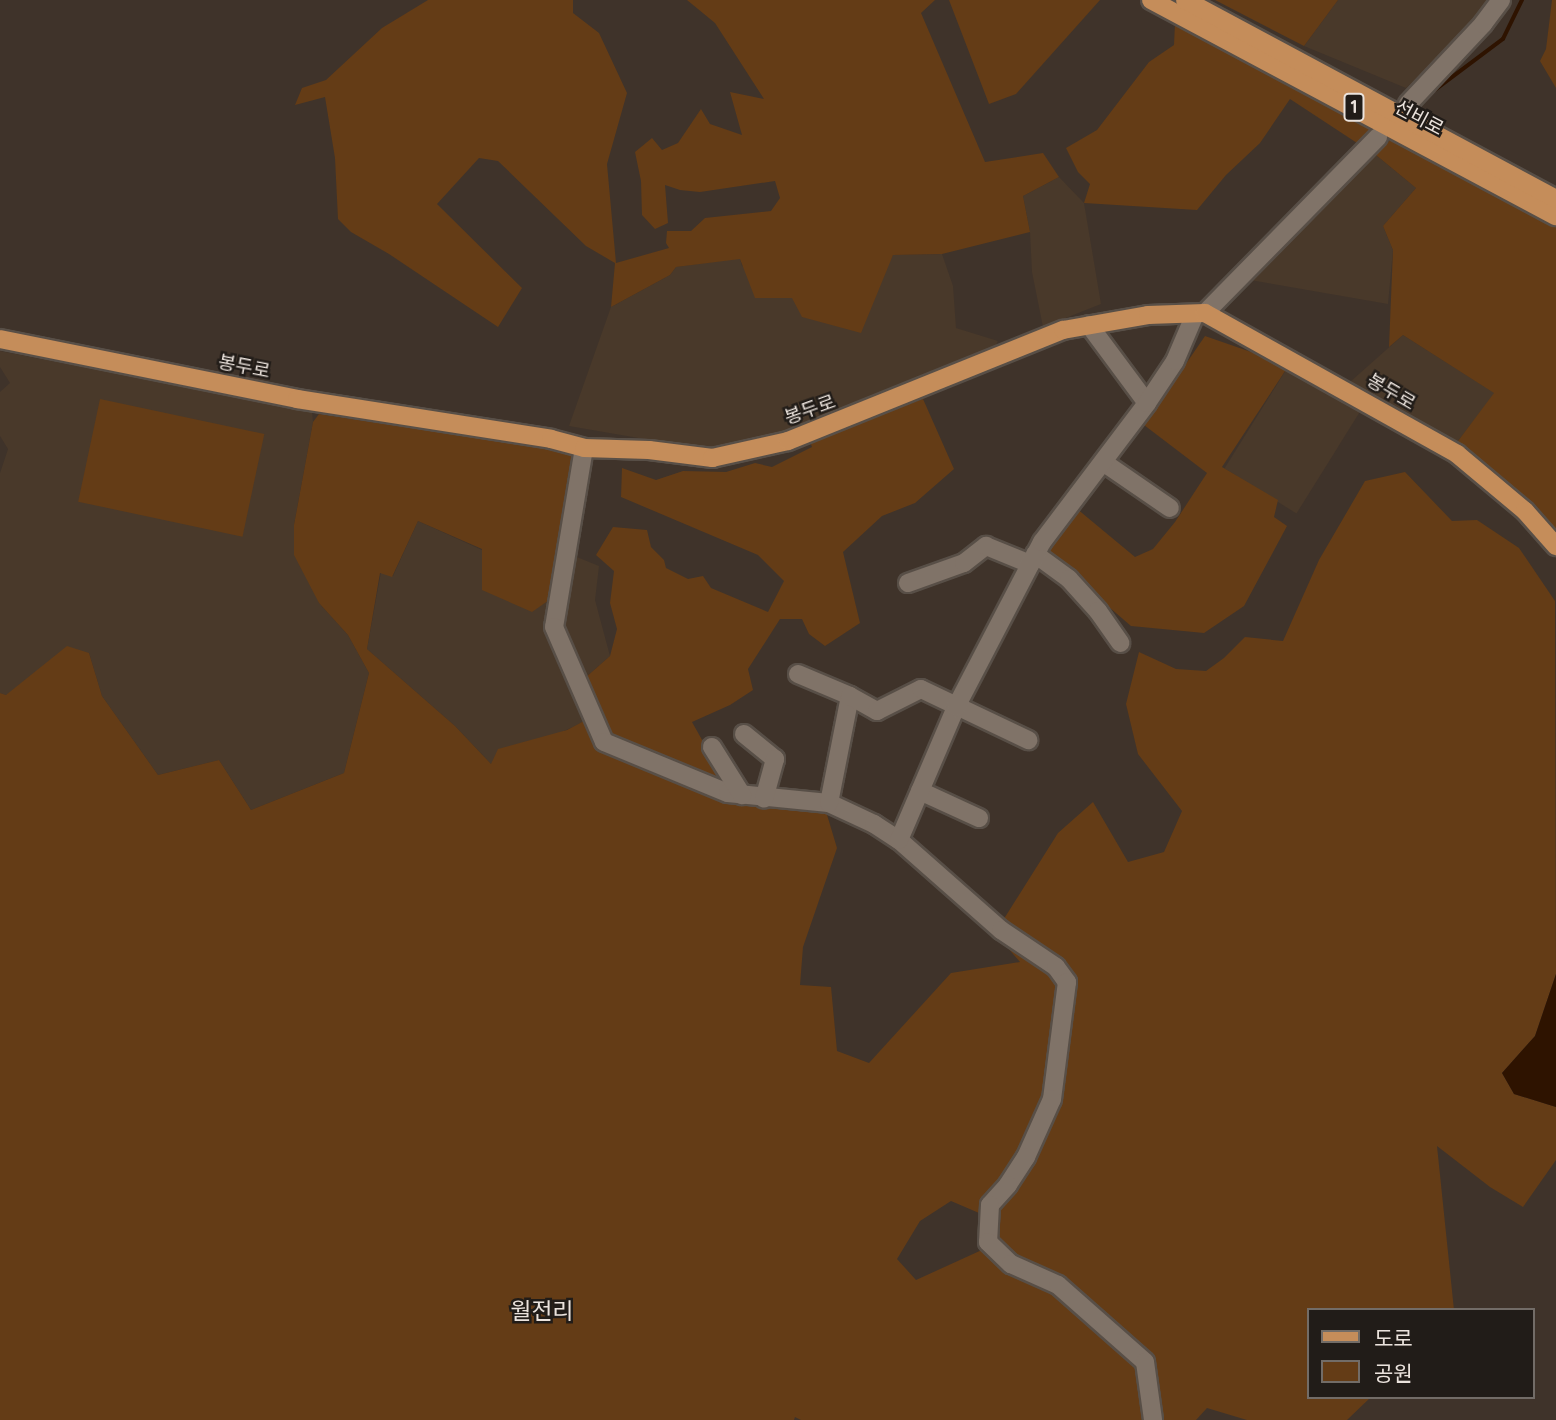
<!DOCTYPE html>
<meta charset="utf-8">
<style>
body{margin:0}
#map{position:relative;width:1556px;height:1420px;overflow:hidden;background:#3f332a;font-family:Quicksand,"Noto Sans KR",sans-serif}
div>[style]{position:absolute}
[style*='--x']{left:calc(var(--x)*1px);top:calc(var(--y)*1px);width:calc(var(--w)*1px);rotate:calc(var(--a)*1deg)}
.built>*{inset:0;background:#49392a;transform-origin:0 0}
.green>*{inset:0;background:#643c16;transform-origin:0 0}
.water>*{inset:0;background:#2e1300}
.stream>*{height:3.5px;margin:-1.75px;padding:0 1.75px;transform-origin:1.75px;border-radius:1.75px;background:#2e1300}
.roads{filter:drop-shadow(2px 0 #584f47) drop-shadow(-2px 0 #584f47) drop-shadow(0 2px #584f47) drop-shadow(0 -2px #584f47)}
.minor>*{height:18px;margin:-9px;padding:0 9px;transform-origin:9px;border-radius:9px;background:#807368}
.major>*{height:18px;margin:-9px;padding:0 9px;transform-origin:9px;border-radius:9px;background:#c58d5a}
span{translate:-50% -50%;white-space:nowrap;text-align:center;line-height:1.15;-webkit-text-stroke:5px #211c18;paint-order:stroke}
.shield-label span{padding:2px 5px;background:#211c18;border:2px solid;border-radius:5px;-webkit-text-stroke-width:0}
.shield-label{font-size:18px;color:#ebe3dd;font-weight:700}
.street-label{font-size:19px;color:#ebe3dd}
.quarter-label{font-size:23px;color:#ebe3dd}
.legend{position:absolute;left:1307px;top:1308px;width:228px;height:91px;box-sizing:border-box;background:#211c18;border:2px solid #726c67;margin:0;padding:9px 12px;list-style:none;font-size:21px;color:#ebe3dd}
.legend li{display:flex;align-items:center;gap:14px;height:35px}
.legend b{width:35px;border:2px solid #726c67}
</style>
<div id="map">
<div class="built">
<i style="clip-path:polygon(1338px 0,1487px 0,1453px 46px,1406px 88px,1304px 46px)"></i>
<i style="clip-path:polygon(1376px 155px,1416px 188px,1383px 226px,1393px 250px,1388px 304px,1250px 280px,1298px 229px)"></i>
<i style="clip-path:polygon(1059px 177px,1084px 203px,1101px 304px,1043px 327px,1032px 272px,1030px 232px,1023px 196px)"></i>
<i style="clip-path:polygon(942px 254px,953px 286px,956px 328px,998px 341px,993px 351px,787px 434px,708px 450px,569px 426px,611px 307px,670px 275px,676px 267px,740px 258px,742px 266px,880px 279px,893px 255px)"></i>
<i style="clip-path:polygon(1403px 335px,1495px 393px,1455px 445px,1350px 382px)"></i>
<i style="clip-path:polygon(0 351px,312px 411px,313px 422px,294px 525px,319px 603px,348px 635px,369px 673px,344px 773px,251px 810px,219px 760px,158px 775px,102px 696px,89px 653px,6px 695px,0 693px,0 473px,8px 449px,0 436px,0 392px,10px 383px,0 367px)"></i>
<i style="left:1289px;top:365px;width:85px;height:122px;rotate:32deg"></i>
<i style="clip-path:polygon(418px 521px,482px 550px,562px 551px,599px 566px,595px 600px,610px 656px,577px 685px,586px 721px,491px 764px,455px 726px,367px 649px,381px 572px,393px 576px)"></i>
</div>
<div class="green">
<i style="clip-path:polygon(428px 0,573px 0,573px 13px,599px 33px,627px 93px,607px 164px,616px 263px,669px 248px,666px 243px,667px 231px,691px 231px,705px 218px,771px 211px,780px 198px,775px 181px,700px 192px,680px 190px,665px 185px,668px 223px,655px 229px,642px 215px,641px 181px,635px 152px,652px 138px,662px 150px,678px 143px,701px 109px,710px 124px,742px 135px,730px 92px,764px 99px,715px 23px,687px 0,935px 0,921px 13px,985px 162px,1043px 153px,1059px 177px,1023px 196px,1030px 232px,942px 254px,893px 255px,861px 333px,802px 317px,792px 298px,755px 298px,740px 259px,676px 267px,670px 275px,611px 307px,615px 263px,586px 246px,498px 161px,479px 158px,437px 204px,522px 288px,498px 327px,389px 254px,351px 232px,338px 219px,335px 158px,325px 97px,295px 105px,302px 88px,326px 80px,382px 28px)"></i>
<i style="clip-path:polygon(949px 0,1100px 0,1016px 94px,989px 104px)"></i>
<i style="clip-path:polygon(1215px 0,1338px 0,1304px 46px)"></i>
<i style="clip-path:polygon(1552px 0,1556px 0,1556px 88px,1540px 61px,1546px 49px)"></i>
<i style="clip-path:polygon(1175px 23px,1374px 127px,1357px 143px,1290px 99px,1260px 143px,1226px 175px,1197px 210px,1084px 203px,1090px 184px,1078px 172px,1066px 148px,1097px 130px,1149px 62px,1174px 45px)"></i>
<i style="clip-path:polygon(1393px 137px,1556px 227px,1556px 532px,1455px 445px,1494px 393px,1403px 335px,1389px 347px,1393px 250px,1383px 226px,1416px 188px,1376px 155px)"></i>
<i style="clip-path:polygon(1205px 336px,1289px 365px,1222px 467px,1278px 500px,1274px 517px,1287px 526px,1244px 606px,1204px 633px,1131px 626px,1044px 551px,1076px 508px,1135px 557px,1153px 549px,1175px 522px,1207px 473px,1144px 425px)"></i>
<i style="left:100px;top:399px;width:168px;height:105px;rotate:12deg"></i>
<i style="clip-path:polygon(evenodd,923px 399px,954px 469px,915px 503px,882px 516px,843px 552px,860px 623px,825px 646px,809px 634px,802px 619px,780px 619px,748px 669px,753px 690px,730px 705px,692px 722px,729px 788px,825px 808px,837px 848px,803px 947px,800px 985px,831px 987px,837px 1051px,869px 1063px,951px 973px,1020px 962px,995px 933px,1058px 833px,1093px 802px,1128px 862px,1164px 852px,1182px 811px,1138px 754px,1126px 704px,1139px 652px,1176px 669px,1206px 671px,1224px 658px,1245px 637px,1283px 641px,1319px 560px,1365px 481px,1405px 472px,1452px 521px,1477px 520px,1519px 548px,1555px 601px,1556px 974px,1535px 1036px,1502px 1073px,1514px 1094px,1556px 1107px,1556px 1160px,1523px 1207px,1490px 1187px,1437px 1146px,1454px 1310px,1309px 1310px,1309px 1397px,1371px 1397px,1347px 1420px,1247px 1420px,1207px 1408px,1196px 1420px,801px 1420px,795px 1417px,794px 1420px,0 1420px,0 693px,6px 695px,67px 646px,89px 653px,102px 696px,158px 775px,219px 760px,251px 810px,344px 773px,369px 673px,348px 635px,319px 603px,294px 555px,294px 525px,313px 422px,319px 414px,576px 453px,552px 598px,532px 612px,482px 590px,482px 549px,418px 521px,392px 577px,380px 573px,367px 649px,455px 726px,491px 764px,498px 749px,567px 730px,586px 720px,577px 685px,610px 656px,617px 629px,610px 603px,614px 571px,596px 555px,613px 527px,647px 530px,651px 547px,664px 560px,666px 568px,688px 579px,703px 576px,711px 588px,768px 612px,784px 581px,758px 555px,621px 497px,622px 468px,656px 480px,683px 471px,726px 472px,755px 463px,772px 467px,812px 447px,809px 439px,923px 399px,951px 1201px,979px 1213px,984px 1249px,916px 1280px,897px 1259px,920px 1221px,951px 1201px)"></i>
</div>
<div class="water">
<i style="clip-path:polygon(1556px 974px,1556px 1107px,1514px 1094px,1502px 1073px,1535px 1036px)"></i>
</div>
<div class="stream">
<i style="--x:1435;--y:90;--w:85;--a:-36.9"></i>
<i style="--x:1503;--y:39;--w:43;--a:-64"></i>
</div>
<div class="roads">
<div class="minor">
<i style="--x:1408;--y:104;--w:110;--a:-46.8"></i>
<i style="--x:1483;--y:24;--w:30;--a:-53"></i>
<i style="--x:1205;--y:313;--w:247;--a:-45.5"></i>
<i style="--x:1089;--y:325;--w:97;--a:53.4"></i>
<i style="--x:584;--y:448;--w:181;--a:99.5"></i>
<i style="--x:554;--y:627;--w:125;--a:66.5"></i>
<i style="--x:604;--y:742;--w:134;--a:22.4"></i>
<i style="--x:728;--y:793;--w:101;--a:5.7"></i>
<i style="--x:829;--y:803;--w:50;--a:25"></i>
<i style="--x:874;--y:824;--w:30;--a:33"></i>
<i style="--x:899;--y:840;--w:136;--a:41.4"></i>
<i style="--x:1001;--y:930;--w:66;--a:33.9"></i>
<i style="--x:1056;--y:967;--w:19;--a:54"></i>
<i style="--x:1067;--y:982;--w:118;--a:97.3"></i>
<i style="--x:1052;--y:1099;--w:64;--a:114.1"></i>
<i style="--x:1026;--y:1157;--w:33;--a:123"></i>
<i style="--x:1008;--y:1185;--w:27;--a:132"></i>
<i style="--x:990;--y:1205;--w:37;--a:93"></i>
<i style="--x:988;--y:1242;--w:32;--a:44"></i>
<i style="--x:1011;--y:1264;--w:51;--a:24.1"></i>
<i style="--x:1058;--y:1285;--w:116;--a:41.5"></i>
<i style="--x:1145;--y:1362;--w:59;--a:82.1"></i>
<i style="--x:1103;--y:462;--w:81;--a:34.5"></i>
<i style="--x:1035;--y:554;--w:42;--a:36.3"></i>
<i style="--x:1069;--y:579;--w:43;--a:47.8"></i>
<i style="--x:1098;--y:611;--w:39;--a:55"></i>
<i style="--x:908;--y:583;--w:59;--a:-19.7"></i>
<i style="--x:964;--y:563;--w:28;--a:-38"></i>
<i style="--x:986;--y:546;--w:48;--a:22.2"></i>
<i style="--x:798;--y:674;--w:56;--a:22.9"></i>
<i style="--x:850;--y:696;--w:109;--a:101.1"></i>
<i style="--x:850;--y:696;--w:31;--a:29"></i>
<i style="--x:877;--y:711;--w:49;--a:-26.6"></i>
<i style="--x:921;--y:689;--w:119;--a:25.5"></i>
<i style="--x:744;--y:734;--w:40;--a:39"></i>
<i style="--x:775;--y:759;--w:41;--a:105.4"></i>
<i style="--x:712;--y:747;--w:57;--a:58"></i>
<i style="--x:920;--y:791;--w:65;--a:24.6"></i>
<i style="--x:899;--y:840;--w:145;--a:-66.8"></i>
<i style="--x:956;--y:707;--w:186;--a:-62.5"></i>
<i style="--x:1042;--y:542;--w:174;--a:-52.9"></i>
<i style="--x:1147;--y:403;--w:50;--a:-56.3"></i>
<i style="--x:1175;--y:361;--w:51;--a:-66.9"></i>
</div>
<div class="major">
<i style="--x:1151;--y:0;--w:459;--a:28.1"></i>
<i style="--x:1185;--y:0;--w:421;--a:28.2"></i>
<i style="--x:0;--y:339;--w:303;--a:11.4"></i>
<i style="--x:297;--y:399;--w:257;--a:8.9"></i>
<i style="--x:551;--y:439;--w:34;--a:15"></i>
<i style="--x:584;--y:448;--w:65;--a:1.8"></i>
<i style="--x:649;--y:450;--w:64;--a:7.2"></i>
<i style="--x:712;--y:458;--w:78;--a:-12.6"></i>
<i style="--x:788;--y:441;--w:297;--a:-22"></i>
<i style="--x:1063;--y:330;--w:86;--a:-10"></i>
<i style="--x:1148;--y:315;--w:57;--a:-2"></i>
<i style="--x:1205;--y:313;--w:289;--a:29.2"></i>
<i style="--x:1457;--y:454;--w:89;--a:40"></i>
<i style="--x:1525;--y:511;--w:47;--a:48.5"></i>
</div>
</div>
<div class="shield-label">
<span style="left:1354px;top:107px">1</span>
</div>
<div class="street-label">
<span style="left:1419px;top:118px;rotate:28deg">선비로</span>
<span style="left:244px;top:367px;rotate:11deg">봉두로</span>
<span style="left:1391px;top:392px;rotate:30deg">봉두로</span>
<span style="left:810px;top:410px;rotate:-20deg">봉두로</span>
</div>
<div class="quarter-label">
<span style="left:542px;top:1311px">월전리</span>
</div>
<ul class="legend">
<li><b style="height:9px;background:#c58d5a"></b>도로</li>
<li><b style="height:19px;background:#643c16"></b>공원</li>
</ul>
</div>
